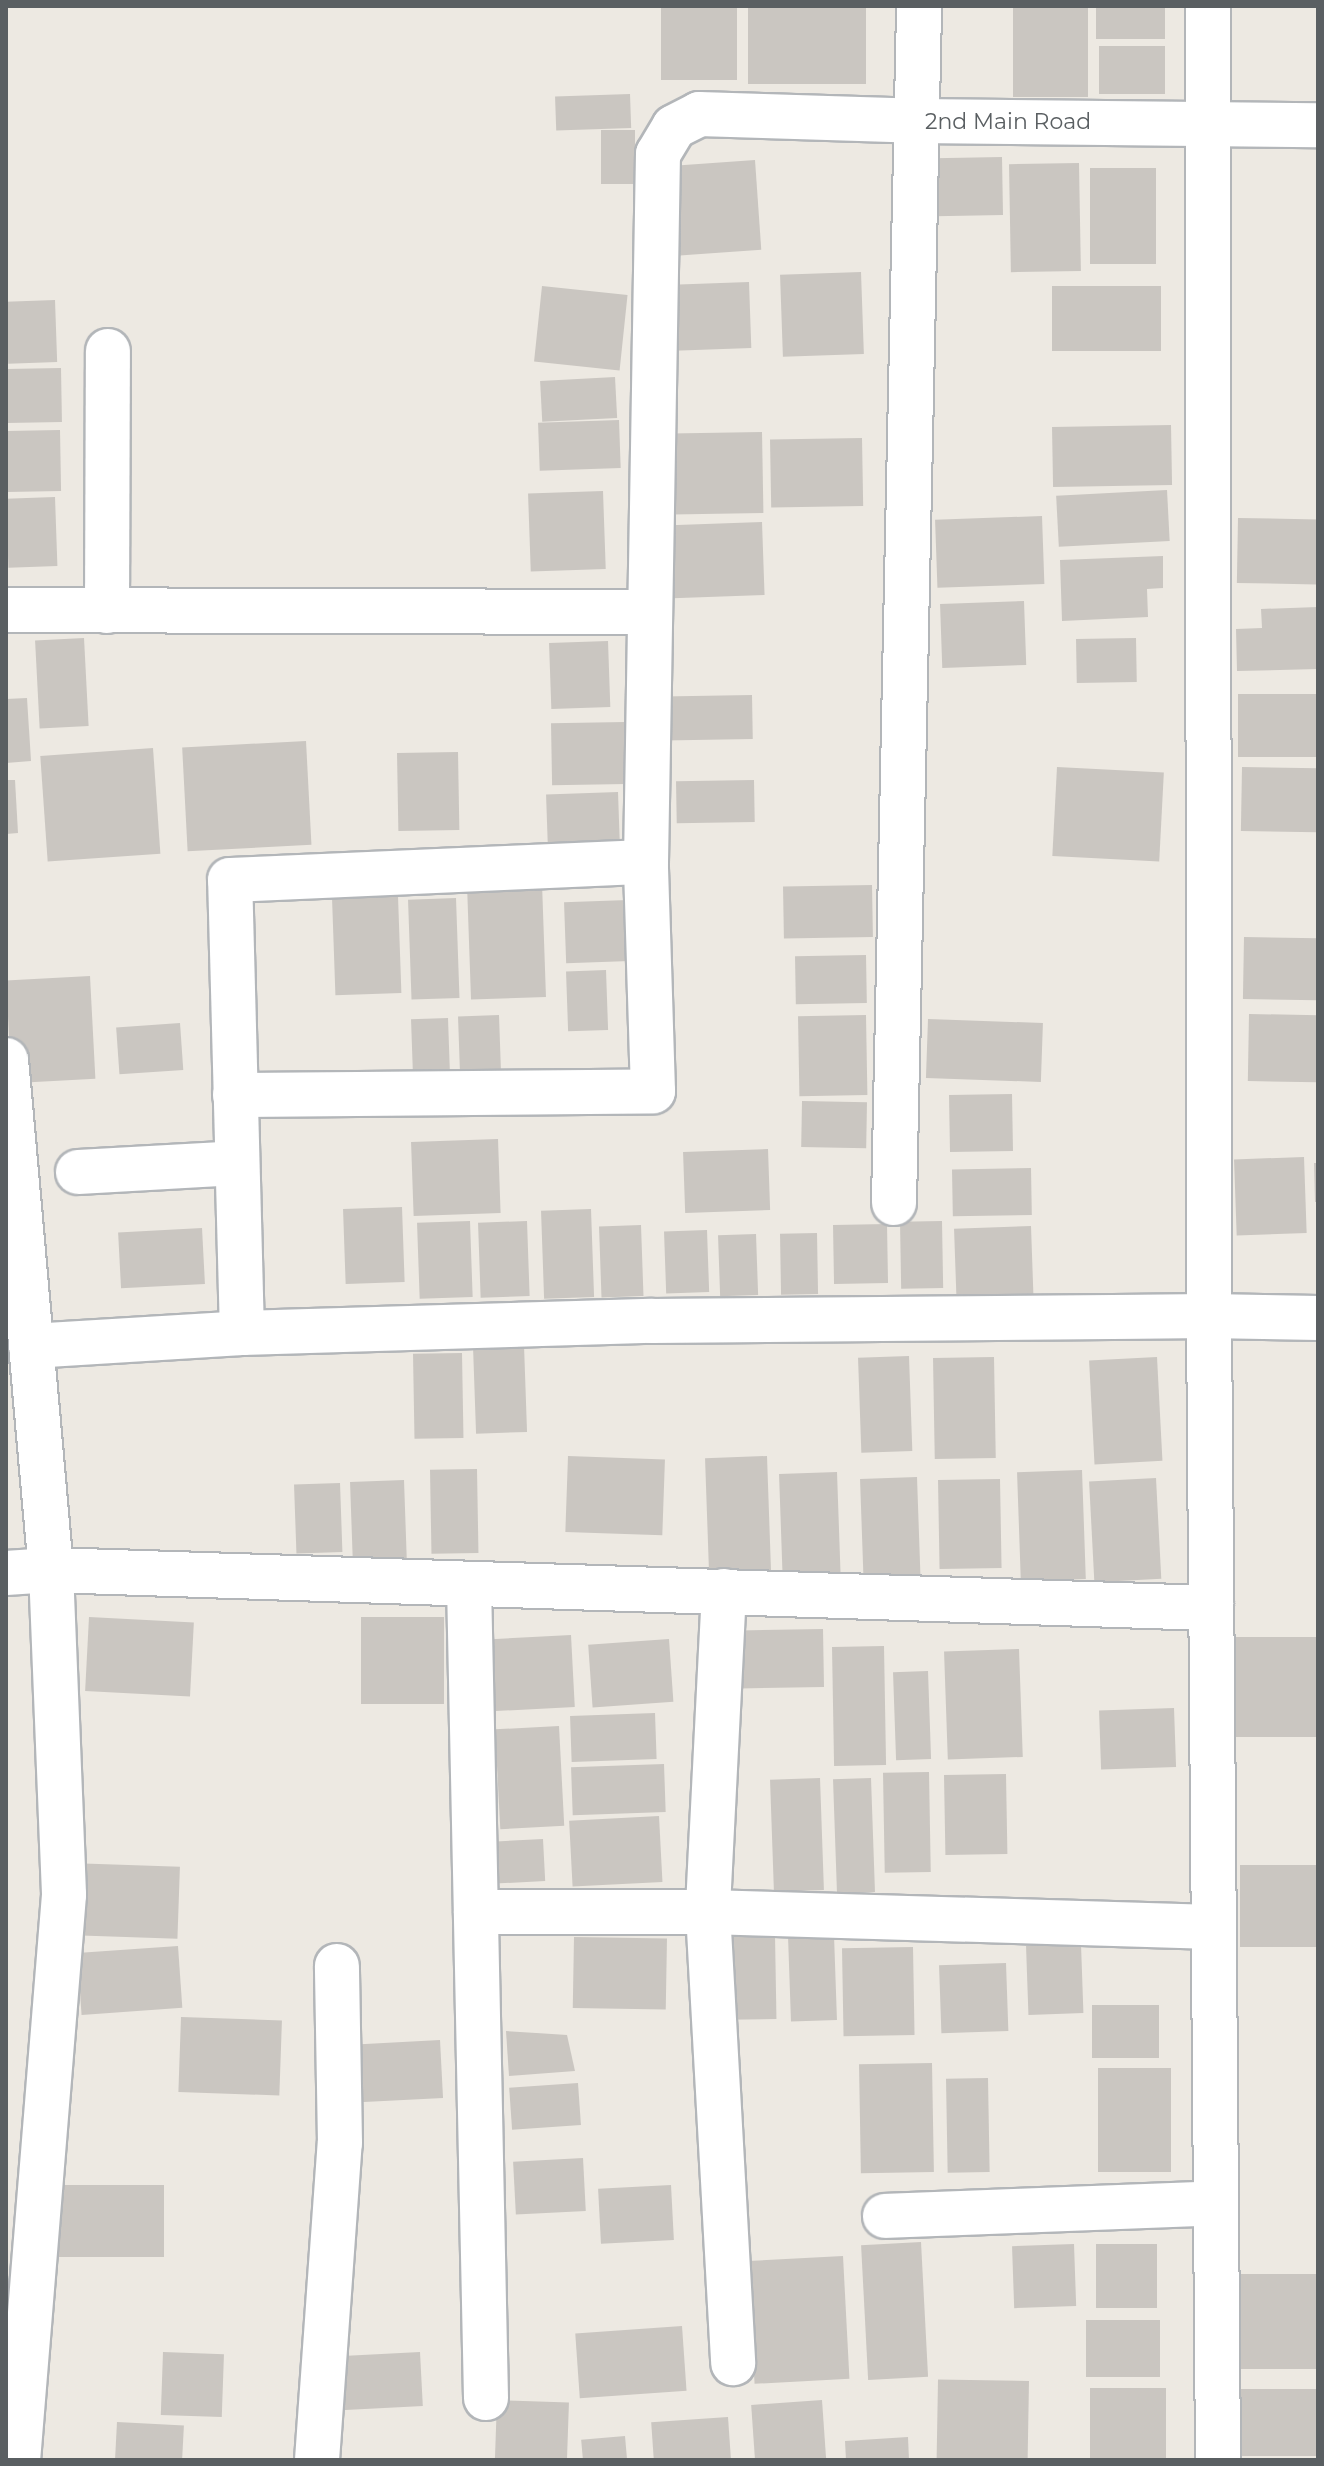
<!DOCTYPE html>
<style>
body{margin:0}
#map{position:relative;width:1324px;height:2466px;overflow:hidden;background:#ede9e2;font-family:Montserrat,sans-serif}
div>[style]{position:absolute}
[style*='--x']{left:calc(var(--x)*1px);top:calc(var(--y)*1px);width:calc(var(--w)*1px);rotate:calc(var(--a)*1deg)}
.building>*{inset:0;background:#cac6c1;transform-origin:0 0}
.roads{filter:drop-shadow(2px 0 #b3b6b9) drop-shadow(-2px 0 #b3b6b9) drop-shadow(0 2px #b3b6b9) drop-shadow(0 -2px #b3b6b9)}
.minor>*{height:44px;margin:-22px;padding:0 22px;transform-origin:22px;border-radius:22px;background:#fff}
span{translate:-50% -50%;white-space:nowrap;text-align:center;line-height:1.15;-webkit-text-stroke:6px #fff;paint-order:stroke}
.street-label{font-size:22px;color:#5a5f62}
.frame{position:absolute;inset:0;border:8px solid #5a5f62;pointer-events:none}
</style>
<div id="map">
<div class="building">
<i style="left:661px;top:6px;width:76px;height:74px"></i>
<i style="left:748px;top:6px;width:118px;height:78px"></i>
<i style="left:1013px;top:6px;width:75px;height:91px"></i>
<i style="left:1096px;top:6px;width:69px;height:33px"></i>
<i style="left:1099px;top:46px;width:66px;height:48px"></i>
<i style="left:630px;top:94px;width:34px;height:75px;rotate:88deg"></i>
<i style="left:601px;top:130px;width:34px;height:54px"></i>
<i style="left:1002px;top:157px;width:58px;height:68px;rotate:89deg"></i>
<i style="left:755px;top:160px;width:90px;height:92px;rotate:86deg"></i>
<i style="left:1079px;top:163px;width:108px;height:70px;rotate:89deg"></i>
<i style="left:1090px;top:168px;width:66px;height:96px"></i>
<i style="left:861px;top:272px;width:82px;height:81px;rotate:88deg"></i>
<i style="left:749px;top:282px;width:66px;height:77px;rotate:88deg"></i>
<i style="left:542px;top:286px;width:86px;height:76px;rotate:6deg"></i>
<i style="left:1052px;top:286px;width:109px;height:65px"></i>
<i style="left:55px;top:300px;width:62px;height:49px;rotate:88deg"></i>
<i style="left:61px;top:368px;width:54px;height:55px;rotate:89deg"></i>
<i style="left:615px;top:377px;width:41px;height:75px;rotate:87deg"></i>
<i style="left:619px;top:420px;width:48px;height:81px;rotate:88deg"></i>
<i style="left:1171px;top:425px;width:60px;height:119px;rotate:89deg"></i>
<i style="left:60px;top:430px;width:61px;height:54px;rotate:89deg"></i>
<i style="left:762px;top:432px;width:81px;height:91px;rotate:89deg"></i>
<i style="left:862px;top:438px;width:68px;height:92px;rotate:89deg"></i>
<i style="left:1167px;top:490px;width:51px;height:111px;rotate:87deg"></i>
<i style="left:603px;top:491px;width:78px;height:75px;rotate:88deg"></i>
<i style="left:55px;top:497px;width:69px;height:49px;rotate:88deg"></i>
<i style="left:1042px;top:516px;width:68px;height:107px;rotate:88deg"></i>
<i style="left:1238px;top:518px;width:80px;height:65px;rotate:1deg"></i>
<i style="left:762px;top:522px;width:73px;height:92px;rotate:88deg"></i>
<i style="clip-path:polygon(1163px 556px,1163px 588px,1147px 589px,1148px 617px,1062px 621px,1060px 560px)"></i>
<i style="left:1024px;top:601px;width:64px;height:84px;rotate:88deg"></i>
<i style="clip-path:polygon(1318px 607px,1318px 669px,1237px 671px,1236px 629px,1262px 628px,1261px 609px)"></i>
<i style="left:84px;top:638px;width:88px;height:49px;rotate:87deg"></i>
<i style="left:1136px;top:638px;width:44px;height:60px;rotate:89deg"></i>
<i style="left:608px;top:641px;width:66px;height:59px;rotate:88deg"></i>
<i style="left:1318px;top:694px;width:63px;height:80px;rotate:90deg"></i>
<i style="left:752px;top:695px;width:44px;height:89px;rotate:89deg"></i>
<i style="clip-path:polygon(27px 698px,31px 761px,6px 763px,6px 699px)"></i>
<i style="left:625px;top:722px;width:62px;height:74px;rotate:89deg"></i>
<i style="left:306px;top:741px;width:104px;height:124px;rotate:87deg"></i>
<i style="left:153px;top:748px;width:106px;height:113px;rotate:86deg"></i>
<i style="left:458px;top:752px;width:78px;height:61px;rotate:89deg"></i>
<i style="left:1057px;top:767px;width:107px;height:89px;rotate:3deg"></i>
<i style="left:1242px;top:767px;width:76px;height:64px;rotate:1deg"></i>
<i style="clip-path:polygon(6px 780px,15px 780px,18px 833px,6px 834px)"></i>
<i style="left:754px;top:780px;width:42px;height:78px;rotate:89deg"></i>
<i style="left:618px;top:792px;width:54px;height:72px;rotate:88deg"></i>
<i style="left:542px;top:883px;width:114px;height:75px;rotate:88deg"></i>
<i style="left:872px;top:885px;width:52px;height:89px;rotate:89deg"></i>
<i style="left:398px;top:896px;width:97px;height:66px;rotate:88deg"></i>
<i style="left:456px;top:898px;width:100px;height:48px;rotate:88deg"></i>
<i style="left:628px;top:900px;width:61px;height:64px;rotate:88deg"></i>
<i style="left:1244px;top:937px;width:74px;height:62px;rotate:1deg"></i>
<i style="left:866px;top:955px;width:48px;height:71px;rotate:89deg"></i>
<i style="left:606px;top:970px;width:60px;height:40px;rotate:88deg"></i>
<i style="left:90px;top:976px;width:103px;height:84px;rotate:87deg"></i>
<i style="left:1249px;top:1014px;width:69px;height:67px;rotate:1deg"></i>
<i style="left:499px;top:1015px;width:75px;height:41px;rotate:88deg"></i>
<i style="left:866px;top:1015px;width:80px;height:68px;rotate:89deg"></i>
<i style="left:448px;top:1018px;width:71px;height:37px;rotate:88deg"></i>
<i style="left:928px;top:1019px;width:115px;height:59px;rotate:2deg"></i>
<i style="left:180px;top:1023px;width:47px;height:64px;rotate:86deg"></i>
<i style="left:1012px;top:1094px;width:57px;height:63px;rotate:89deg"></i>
<i style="left:802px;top:1101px;width:65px;height:46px;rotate:1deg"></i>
<i style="left:498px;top:1139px;width:74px;height:87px;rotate:88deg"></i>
<i style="left:768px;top:1149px;width:61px;height:85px;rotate:88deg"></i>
<i style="left:1304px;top:1157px;width:76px;height:70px;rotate:88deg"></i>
<i style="clip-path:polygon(1314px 1163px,1318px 1163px,1318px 1202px,1315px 1202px)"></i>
<i style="left:1031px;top:1168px;width:47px;height:79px;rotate:89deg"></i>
<i style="left:402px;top:1207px;width:75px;height:59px;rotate:88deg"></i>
<i style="left:591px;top:1209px;width:88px;height:50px;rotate:88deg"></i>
<i style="left:470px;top:1221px;width:76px;height:53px;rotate:88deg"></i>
<i style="left:527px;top:1221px;width:75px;height:49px;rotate:88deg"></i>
<i style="left:942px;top:1221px;width:67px;height:42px;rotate:89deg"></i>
<i style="left:887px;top:1224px;width:59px;height:54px;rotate:89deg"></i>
<i style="left:641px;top:1225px;width:71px;height:42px;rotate:88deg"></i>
<i style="left:1031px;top:1226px;width:75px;height:77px;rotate:88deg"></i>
<i style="left:202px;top:1228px;width:56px;height:84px;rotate:87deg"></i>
<i style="left:707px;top:1230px;width:62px;height:43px;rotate:88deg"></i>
<i style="left:817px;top:1233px;width:61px;height:37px;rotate:89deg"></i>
<i style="left:756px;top:1234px;width:61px;height:38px;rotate:88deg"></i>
<i style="left:524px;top:1345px;width:87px;height:51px;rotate:88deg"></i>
<i style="left:462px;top:1353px;width:85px;height:49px;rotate:89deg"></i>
<i style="left:909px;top:1356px;width:95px;height:51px;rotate:88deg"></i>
<i style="left:994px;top:1357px;width:101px;height:61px;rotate:89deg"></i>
<i style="left:1157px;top:1357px;width:104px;height:68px;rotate:87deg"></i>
<i style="left:568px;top:1456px;width:97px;height:76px;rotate:2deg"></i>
<i style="left:767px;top:1456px;width:122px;height:62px;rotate:88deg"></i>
<i style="left:477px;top:1469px;width:84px;height:47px;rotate:89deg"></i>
<i style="left:1082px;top:1470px;width:109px;height:65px;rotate:88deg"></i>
<i style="left:837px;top:1472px;width:101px;height:58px;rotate:88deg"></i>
<i style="left:917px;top:1477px;width:106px;height:57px;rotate:88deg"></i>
<i style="left:1156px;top:1478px;width:101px;height:67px;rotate:87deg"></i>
<i style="left:1000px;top:1479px;width:89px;height:62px;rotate:89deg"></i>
<i style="left:404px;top:1480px;width:81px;height:54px;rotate:88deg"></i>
<i style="left:340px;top:1483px;width:69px;height:46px;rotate:88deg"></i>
<i style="left:89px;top:1617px;width:105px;height:74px;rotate:3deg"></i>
<i style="left:361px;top:1617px;width:83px;height:87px"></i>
<i style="left:823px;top:1629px;width:58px;height:96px;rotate:89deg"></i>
<i style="left:571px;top:1635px;width:72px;height:94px;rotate:87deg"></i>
<i style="left:1318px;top:1637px;width:100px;height:82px;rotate:90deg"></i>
<i style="left:669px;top:1639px;width:63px;height:81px;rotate:86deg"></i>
<i style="left:884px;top:1646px;width:119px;height:52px;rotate:89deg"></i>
<i style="left:1019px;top:1649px;width:108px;height:75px;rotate:88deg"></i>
<i style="left:928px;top:1671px;width:88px;height:35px;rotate:88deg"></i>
<i style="left:1174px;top:1708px;width:59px;height:75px;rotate:88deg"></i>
<i style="left:655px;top:1713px;width:46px;height:85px;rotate:88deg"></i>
<i style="left:559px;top:1726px;width:100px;height:64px;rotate:87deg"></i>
<i style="left:664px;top:1764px;width:48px;height:93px;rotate:88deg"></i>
<i style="left:929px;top:1772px;width:100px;height:46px;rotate:89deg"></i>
<i style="left:1006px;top:1774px;width:80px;height:62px;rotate:89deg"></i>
<i style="left:820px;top:1778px;width:112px;height:50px;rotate:88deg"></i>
<i style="left:871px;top:1778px;width:114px;height:38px;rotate:88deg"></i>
<i style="left:659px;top:1816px;width:66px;height:90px;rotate:87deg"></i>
<i style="left:543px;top:1839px;width:42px;height:60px;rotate:87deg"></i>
<i style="left:69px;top:1863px;width:111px;height:72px;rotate:2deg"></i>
<i style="left:1318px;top:1865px;width:82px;height:78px;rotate:90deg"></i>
<i style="left:775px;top:1935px;width:84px;height:50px;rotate:89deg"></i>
<i style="left:834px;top:1935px;width:85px;height:46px;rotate:88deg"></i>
<i style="left:574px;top:1937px;width:93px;height:71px;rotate:1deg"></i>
<i style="left:1081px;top:1944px;width:69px;height:55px;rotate:88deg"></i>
<i style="left:178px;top:1946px;width:62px;height:101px;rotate:86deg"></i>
<i style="left:913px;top:1947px;width:88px;height:71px;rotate:89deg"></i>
<i style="left:1006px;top:1963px;width:68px;height:67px;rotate:88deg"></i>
<i style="left:1159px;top:2005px;width:53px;height:67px;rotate:90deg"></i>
<i style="left:181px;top:2017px;width:101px;height:75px;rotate:2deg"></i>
<i style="clip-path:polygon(506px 2031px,567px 2035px,575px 2071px,509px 2076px)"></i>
<i style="left:440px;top:2040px;width:58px;height:89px;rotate:87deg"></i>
<i style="left:932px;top:2063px;width:109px;height:73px;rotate:89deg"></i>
<i style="left:1098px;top:2068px;width:73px;height:104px"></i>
<i style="left:988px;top:2078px;width:94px;height:42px;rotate:89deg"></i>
<i style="left:578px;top:2083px;width:42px;height:69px;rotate:86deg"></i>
<i style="left:583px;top:2158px;width:53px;height:70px;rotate:87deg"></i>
<i style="left:46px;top:2185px;width:118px;height:72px"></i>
<i style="left:671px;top:2185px;width:55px;height:73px;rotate:87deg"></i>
<i style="left:921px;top:2242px;width:135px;height:60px;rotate:87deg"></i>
<i style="left:1074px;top:2244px;width:62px;height:62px;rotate:88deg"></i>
<i style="left:1157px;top:2244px;width:64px;height:61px;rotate:90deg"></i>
<i style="left:843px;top:2256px;width:123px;height:95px;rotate:87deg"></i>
<i style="left:1318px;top:2274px;width:95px;height:79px;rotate:90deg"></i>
<i style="left:1086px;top:2320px;width:74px;height:57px"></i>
<i style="left:682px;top:2326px;width:65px;height:107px;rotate:86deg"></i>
<i style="left:163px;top:2352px;width:61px;height:63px;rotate:2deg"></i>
<i style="left:420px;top:2352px;width:54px;height:92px;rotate:87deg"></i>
<i style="left:1029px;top:2381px;width:79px;height:91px;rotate:91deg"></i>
<i style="left:1166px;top:2388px;width:70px;height:76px;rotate:90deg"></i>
<i style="left:1318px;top:2389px;width:67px;height:82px;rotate:90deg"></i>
<i style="left:497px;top:2400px;width:72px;height:60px;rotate:2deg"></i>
<i style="left:822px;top:2400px;width:60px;height:71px;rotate:86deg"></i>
<i style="left:728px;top:2417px;width:43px;height:77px;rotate:86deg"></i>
<i style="left:117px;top:2422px;width:67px;height:37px;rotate:3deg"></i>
<i style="left:625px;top:2436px;width:24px;height:44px;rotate:85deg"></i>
<i style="clip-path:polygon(908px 2437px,909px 2460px,846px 2460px,845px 2441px)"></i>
</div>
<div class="roads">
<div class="minor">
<i style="--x:1208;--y:6;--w:1310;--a:89.96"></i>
<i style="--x:1209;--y:1316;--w:1144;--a:89.55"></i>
<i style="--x:6;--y:610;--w:642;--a:0.18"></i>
<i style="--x:107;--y:611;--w:260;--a:-89.8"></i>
<i style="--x:6;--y:1060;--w:512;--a:84.96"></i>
<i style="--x:51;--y:1570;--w:325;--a:87.7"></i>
<i style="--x:64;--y:1895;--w:567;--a:94.65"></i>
<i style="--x:235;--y:1095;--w:418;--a:-0.5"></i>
<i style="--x:653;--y:1091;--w:229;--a:-91.8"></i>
<i style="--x:646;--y:862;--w:708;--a:-89.03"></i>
<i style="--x:658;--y:154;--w:31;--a:-59"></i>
<i style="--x:674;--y:127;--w:28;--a:-27"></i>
<i style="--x:699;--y:114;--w:217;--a:1.8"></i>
<i style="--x:916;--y:121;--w:402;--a:0.6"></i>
<i style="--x:78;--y:1172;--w:159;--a:-3.2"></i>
<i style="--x:894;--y:1203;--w:1197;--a:-88.8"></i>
<i style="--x:242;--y:1333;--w:453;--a:-91.5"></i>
<i style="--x:230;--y:880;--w:416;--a:-2.5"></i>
<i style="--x:31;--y:1346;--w:211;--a:-3.5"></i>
<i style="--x:242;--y:1333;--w:410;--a:-1.7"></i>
<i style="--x:652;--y:1321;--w:557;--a:-0.51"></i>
<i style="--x:1209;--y:1316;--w:109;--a:1.1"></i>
<i style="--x:6;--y:1573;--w:45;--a:-3.8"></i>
<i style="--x:51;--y:1570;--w:1161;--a:1.88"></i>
<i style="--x:469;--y:1584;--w:328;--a:88.8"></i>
<i style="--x:724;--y:1591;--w:321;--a:92.9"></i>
<i style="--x:708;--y:1912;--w:452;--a:86.8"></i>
<i style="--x:885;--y:2216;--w:331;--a:-2.2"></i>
<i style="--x:486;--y:2398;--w:486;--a:-91.2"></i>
<i style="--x:476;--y:1912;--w:232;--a:0"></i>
<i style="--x:708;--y:1912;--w:506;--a:1.7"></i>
<i style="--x:317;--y:2460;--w:318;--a:-85.9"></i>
<i style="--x:340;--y:2143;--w:177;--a:-91"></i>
</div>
</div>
<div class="street-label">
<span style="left:1008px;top:122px">2nd Main Road</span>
</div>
<div class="frame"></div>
</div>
